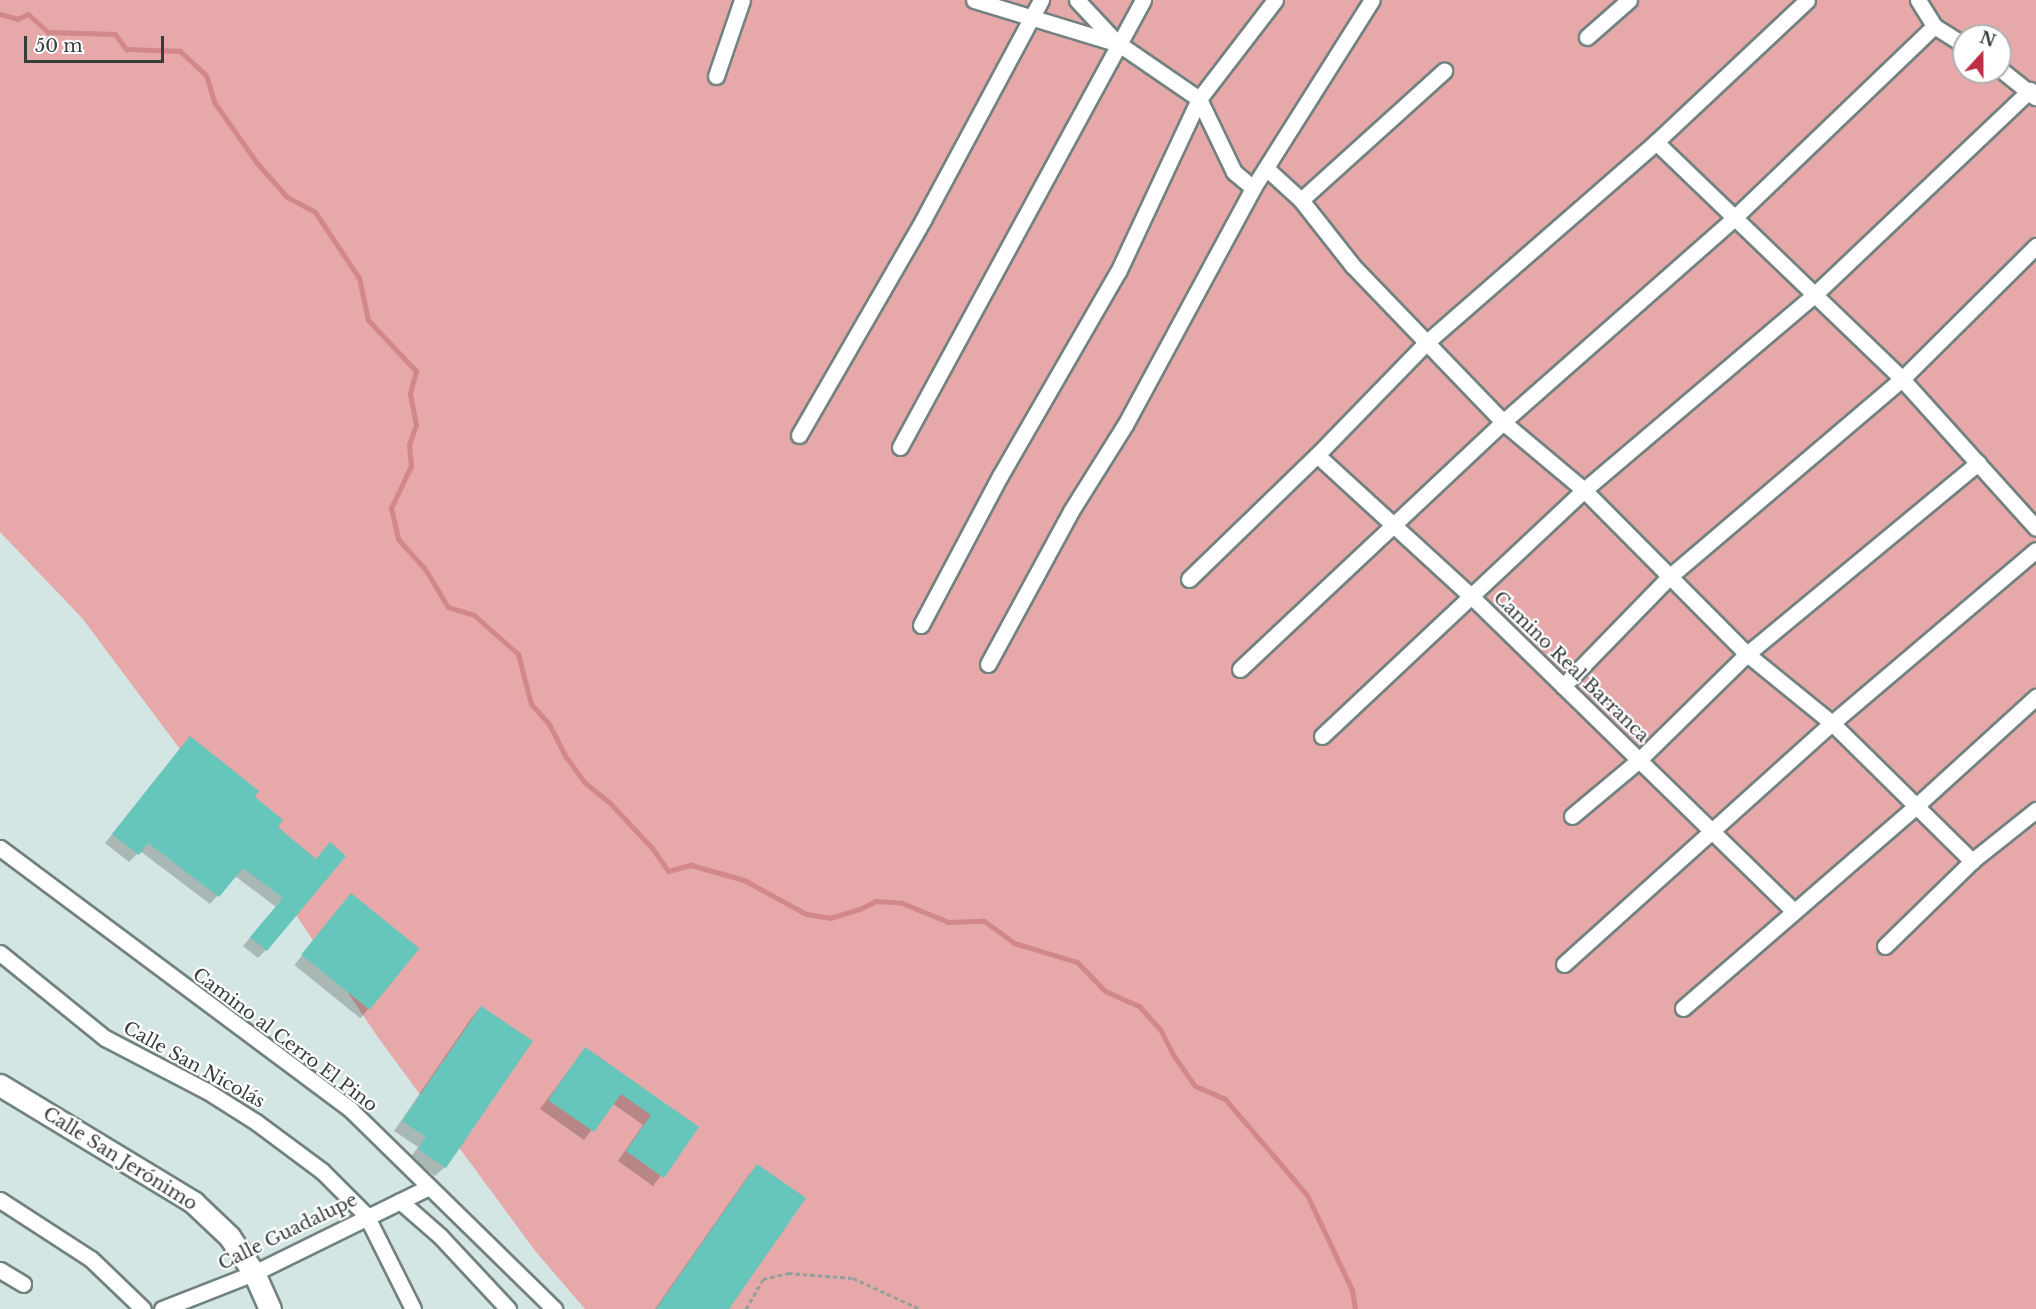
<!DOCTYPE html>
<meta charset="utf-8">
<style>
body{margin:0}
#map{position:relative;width:2036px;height:1309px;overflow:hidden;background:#d4e6e3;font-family:"Libre Baskerville",serif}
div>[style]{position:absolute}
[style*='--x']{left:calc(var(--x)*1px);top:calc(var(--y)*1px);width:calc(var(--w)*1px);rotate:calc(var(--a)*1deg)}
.green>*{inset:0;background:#e6a8a9}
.shadow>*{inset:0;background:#0003;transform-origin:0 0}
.stream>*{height:5px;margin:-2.5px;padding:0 2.5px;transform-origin:2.5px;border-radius:2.5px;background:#d28789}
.building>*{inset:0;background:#66c6bb;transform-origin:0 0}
.path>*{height:3px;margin-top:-1.5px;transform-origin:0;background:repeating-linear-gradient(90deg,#929f9d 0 4.5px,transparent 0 7.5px)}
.roads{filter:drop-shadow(2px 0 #71827f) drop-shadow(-2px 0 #71827f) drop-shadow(0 2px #71827f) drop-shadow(0 -2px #71827f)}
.street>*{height:15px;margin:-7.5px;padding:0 7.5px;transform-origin:7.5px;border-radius:7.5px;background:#fff}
.secondary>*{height:21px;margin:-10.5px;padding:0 10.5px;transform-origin:10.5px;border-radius:10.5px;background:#fff}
span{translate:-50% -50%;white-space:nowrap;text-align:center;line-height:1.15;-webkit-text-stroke:4.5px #fff;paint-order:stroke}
.street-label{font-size:18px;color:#363d3c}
.north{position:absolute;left:1952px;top:24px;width:60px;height:60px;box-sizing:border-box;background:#fff;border:2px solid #afb1b1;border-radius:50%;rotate:21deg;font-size:16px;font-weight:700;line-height:24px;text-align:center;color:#363d3c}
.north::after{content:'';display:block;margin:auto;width:21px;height:27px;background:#bf2e44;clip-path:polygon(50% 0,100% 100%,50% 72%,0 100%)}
.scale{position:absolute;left:24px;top:36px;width:140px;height:27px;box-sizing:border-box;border:3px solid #363d3c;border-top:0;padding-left:8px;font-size:18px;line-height:21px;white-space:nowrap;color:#363d3c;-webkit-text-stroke:4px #fff;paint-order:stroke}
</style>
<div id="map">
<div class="green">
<i style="clip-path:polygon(evenodd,0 0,2036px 0,2036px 1309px,585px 1309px,536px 1252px,377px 1036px,227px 812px,82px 618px,0 532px,0 0,1964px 36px,2000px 36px,2000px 72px,1964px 72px,1964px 36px)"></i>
</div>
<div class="shadow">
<i style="clip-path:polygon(182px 746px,253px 797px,276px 827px,315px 861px,266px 950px,258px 958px,243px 946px,276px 907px,235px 876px,210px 904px,140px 851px,129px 862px,105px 843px)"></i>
<i style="left:351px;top:895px;width:85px;height:90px;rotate:39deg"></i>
<i style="clip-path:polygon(481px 1008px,445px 1167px,435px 1176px,410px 1158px,418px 1147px,394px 1131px,472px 1017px)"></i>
<i style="clip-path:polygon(585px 1049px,697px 1128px,653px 1186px,618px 1161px,643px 1125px,612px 1103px,584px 1140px,540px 1109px)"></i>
<i style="clip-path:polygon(757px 1166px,727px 1309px,655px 1309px,748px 1176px)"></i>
</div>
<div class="stream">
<i style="--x:0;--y:14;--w:18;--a:16"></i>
<i style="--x:17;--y:19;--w:12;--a:-24"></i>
<i style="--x:28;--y:14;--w:27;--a:42"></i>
<i style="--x:48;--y:32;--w:67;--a:1.7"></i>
<i style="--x:115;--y:34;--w:19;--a:54"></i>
<i style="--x:126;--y:49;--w:54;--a:2.1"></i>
<i style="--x:180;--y:51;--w:35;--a:43"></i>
<i style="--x:206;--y:75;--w:28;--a:73"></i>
<i style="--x:214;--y:102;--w:75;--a:54.8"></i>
<i style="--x:257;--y:163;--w:45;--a:48.6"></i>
<i style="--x:287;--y:197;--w:32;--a:28"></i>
<i style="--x:315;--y:212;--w:79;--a:56.3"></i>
<i style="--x:359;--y:278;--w:43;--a:77.9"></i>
<i style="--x:368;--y:320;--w:70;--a:46.7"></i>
<i style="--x:416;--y:371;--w:24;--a:105"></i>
<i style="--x:410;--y:394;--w:32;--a:79"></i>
<i style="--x:416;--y:425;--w:20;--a:110"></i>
<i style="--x:409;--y:444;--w:22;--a:85"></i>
<i style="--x:411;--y:466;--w:47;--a:115.5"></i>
<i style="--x:391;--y:508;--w:32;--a:77"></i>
<i style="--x:398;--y:539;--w:40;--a:48"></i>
<i style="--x:425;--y:569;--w:44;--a:58.8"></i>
<i style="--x:448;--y:607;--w:27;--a:17"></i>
<i style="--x:474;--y:615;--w:59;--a:41.6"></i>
<i style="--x:518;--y:654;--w:52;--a:75.4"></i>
<i style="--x:531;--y:704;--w:27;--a:48"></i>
<i style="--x:549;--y:724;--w:37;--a:63"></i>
<i style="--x:566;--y:757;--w:31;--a:54"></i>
<i style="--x:584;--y:782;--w:33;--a:39"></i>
<i style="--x:610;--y:803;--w:62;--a:47"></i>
<i style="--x:652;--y:848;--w:28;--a:55"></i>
<i style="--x:668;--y:871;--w:24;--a:-15"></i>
<i style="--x:691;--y:865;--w:55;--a:15.8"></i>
<i style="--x:744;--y:880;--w:71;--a:28.7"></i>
<i style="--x:806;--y:914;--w:24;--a:9"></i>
<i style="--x:830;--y:918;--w:31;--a:-17"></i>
<i style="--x:860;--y:909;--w:18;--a:-27"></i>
<i style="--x:876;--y:901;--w:26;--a:4"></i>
<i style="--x:902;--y:903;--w:50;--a:22.4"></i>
<i style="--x:948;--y:922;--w:36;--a:-2"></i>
<i style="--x:984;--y:921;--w:37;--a:36"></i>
<i style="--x:1014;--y:943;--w:66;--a:16.8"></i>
<i style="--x:1077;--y:962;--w:40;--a:46"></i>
<i style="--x:1105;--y:991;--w:37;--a:24"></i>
<i style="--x:1139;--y:1006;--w:31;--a:48"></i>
<i style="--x:1160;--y:1029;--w:27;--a:63"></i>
<i style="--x:1172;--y:1053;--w:40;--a:55.1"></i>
<i style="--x:1195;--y:1086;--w:33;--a:23"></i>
<i style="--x:1225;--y:1099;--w:126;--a:49.5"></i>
<i style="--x:1307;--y:1195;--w:105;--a:64.7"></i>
<i style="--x:1352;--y:1290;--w:19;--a:81"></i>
</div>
<div class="building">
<i style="clip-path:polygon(190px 736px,259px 791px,255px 797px,283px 820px,278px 827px,316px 859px,330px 842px,346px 856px,267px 951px,250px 937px,283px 898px,243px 868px,219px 897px,148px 843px,139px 855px,112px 834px)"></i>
<i style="left:351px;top:893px;width:88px;height:79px;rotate:39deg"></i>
<i style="clip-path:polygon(481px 1006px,533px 1041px,446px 1168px,418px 1149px,426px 1137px,402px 1121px)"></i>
<i style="clip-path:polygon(585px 1047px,699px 1127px,664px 1178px,626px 1151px,651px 1115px,621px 1094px,594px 1132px,548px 1100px)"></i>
<i style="clip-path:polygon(757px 1164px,806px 1198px,729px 1309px,656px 1309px)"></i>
</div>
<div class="path">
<i style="--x:746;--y:1309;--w:34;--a:-60"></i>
<i style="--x:763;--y:1279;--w:26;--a:-13"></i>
<i style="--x:788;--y:1273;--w:65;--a:4.4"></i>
<i style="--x:853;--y:1278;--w:74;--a:24.8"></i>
</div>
<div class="roads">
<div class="street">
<i style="--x:974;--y:0;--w:152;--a:16.9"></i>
<i style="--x:1119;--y:44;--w:97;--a:34.5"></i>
<i style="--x:1199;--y:99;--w:81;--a:64.4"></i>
<i style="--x:1234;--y:172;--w:25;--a:40"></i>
<i style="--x:1077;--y:0;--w:60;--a:47"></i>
<i style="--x:1918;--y:0;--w:31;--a:58"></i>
<i style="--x:1934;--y:26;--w:36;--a:32"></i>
<i style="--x:1587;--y:37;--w:56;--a:-41.4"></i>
<i style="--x:2000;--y:69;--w:45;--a:38.7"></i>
<i style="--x:716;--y:76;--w:80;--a:-71.1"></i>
<i style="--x:1656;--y:142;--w:342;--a:43.9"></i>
<i style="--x:1902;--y:379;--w:200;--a:48"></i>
<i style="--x:1266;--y:168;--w:47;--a:42.4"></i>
<i style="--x:1301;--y:200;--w:84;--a:51.8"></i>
<i style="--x:1353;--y:266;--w:216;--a:46.1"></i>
<i style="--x:1503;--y:422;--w:106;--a:40"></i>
<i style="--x:1584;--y:490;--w:231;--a:45.2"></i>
<i style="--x:1747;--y:654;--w:109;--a:39.1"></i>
<i style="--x:1832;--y:723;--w:197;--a:44.6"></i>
<i style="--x:1301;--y:200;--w:193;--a:-42.1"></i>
<i style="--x:799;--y:435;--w:248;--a:-60"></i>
<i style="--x:923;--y:220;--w:250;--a:-61.8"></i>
<i style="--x:900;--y:447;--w:509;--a:-61.47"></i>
<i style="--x:1317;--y:455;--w:210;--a:42.5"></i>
<i style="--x:1472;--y:597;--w:450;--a:44.3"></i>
<i style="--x:1189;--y:579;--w:178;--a:-44.1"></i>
<i style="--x:1317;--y:455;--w:158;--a:-45.8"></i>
<i style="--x:1427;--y:342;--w:304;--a:-41.1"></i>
<i style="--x:1656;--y:142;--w:207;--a:-43.2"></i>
<i style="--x:921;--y:625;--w:169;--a:-62.1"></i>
<i style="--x:1000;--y:476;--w:236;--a:-60"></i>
<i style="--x:1118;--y:272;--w:191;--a:-64.9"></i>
<i style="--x:1199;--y:99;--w:125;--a:-52.5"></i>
<i style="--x:988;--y:664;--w:174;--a:-61.5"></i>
<i style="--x:1071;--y:511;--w:102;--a:-57.9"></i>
<i style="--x:1125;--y:425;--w:269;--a:-61.6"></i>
<i style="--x:1253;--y:188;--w:222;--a:-57.7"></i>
<i style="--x:1240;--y:669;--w:361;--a:-43.2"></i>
<i style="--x:1503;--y:422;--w:308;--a:-41.4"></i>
<i style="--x:1734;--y:218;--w:277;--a:-43.8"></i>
<i style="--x:1563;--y:686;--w:152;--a:-45.8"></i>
<i style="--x:1669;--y:577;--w:306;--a:-40.4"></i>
<i style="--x:1902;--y:379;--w:189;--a:-44.8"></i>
<i style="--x:1322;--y:736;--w:359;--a:-43.2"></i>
<i style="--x:1584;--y:490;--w:302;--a:-40.3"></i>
<i style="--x:1814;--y:295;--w:298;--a:-43.5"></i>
<i style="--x:1572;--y:816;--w:87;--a:-39.9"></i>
<i style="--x:1639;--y:760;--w:151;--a:-44.5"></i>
<i style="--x:1747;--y:654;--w:300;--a:-39.6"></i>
<i style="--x:0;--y:848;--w:437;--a:36.7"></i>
<i style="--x:350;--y:1109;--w:286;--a:44.4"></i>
<i style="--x:1885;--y:946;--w:122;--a:-44.3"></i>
<i style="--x:1972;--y:861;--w:82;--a:-38.6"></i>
<i style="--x:0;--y:953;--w:135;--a:39"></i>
<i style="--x:105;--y:1038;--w:115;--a:27.5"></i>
<i style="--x:207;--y:1091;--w:58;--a:32.3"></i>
<i style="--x:256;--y:1122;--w:82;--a:36.6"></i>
<i style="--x:322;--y:1171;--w:62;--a:45"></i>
<i style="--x:366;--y:1215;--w:105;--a:63.4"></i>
<i style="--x:1564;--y:964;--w:360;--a:-42"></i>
<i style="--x:1832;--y:723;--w:267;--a:-40.3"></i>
<i style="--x:1683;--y:1008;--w:307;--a:-40.9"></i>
<i style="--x:1915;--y:807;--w:164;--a:-42.3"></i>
<i style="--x:0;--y:1200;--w:108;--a:33"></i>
<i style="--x:91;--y:1259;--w:72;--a:43.9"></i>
<i style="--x:400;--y:1201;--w:53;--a:41.2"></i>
<i style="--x:440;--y:1236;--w:100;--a:47"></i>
<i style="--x:0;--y:1270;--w:27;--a:31"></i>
<i style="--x:162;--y:1309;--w:99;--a:-21.4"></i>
<i style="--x:254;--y:1273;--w:195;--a:-26.2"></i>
</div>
<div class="secondary">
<i style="--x:0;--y:1085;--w:226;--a:31.2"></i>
<i style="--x:193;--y:1202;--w:50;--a:43.4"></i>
<i style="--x:229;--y:1236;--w:45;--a:56"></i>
<i style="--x:254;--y:1273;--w:39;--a:66"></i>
</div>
</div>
<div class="street-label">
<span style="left:1571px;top:667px;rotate:44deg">Camino Real Barranca</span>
<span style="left:285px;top:1040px;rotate:37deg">Camino al Cerro El Pino</span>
<span style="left:194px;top:1065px;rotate:29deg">Calle San Nicolás</span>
<span style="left:120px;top:1159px;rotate:32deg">Calle San Jerónimo</span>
<span style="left:288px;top:1232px;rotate:-26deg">Calle Guadalupe</span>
</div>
<div class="north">N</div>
<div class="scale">50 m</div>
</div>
